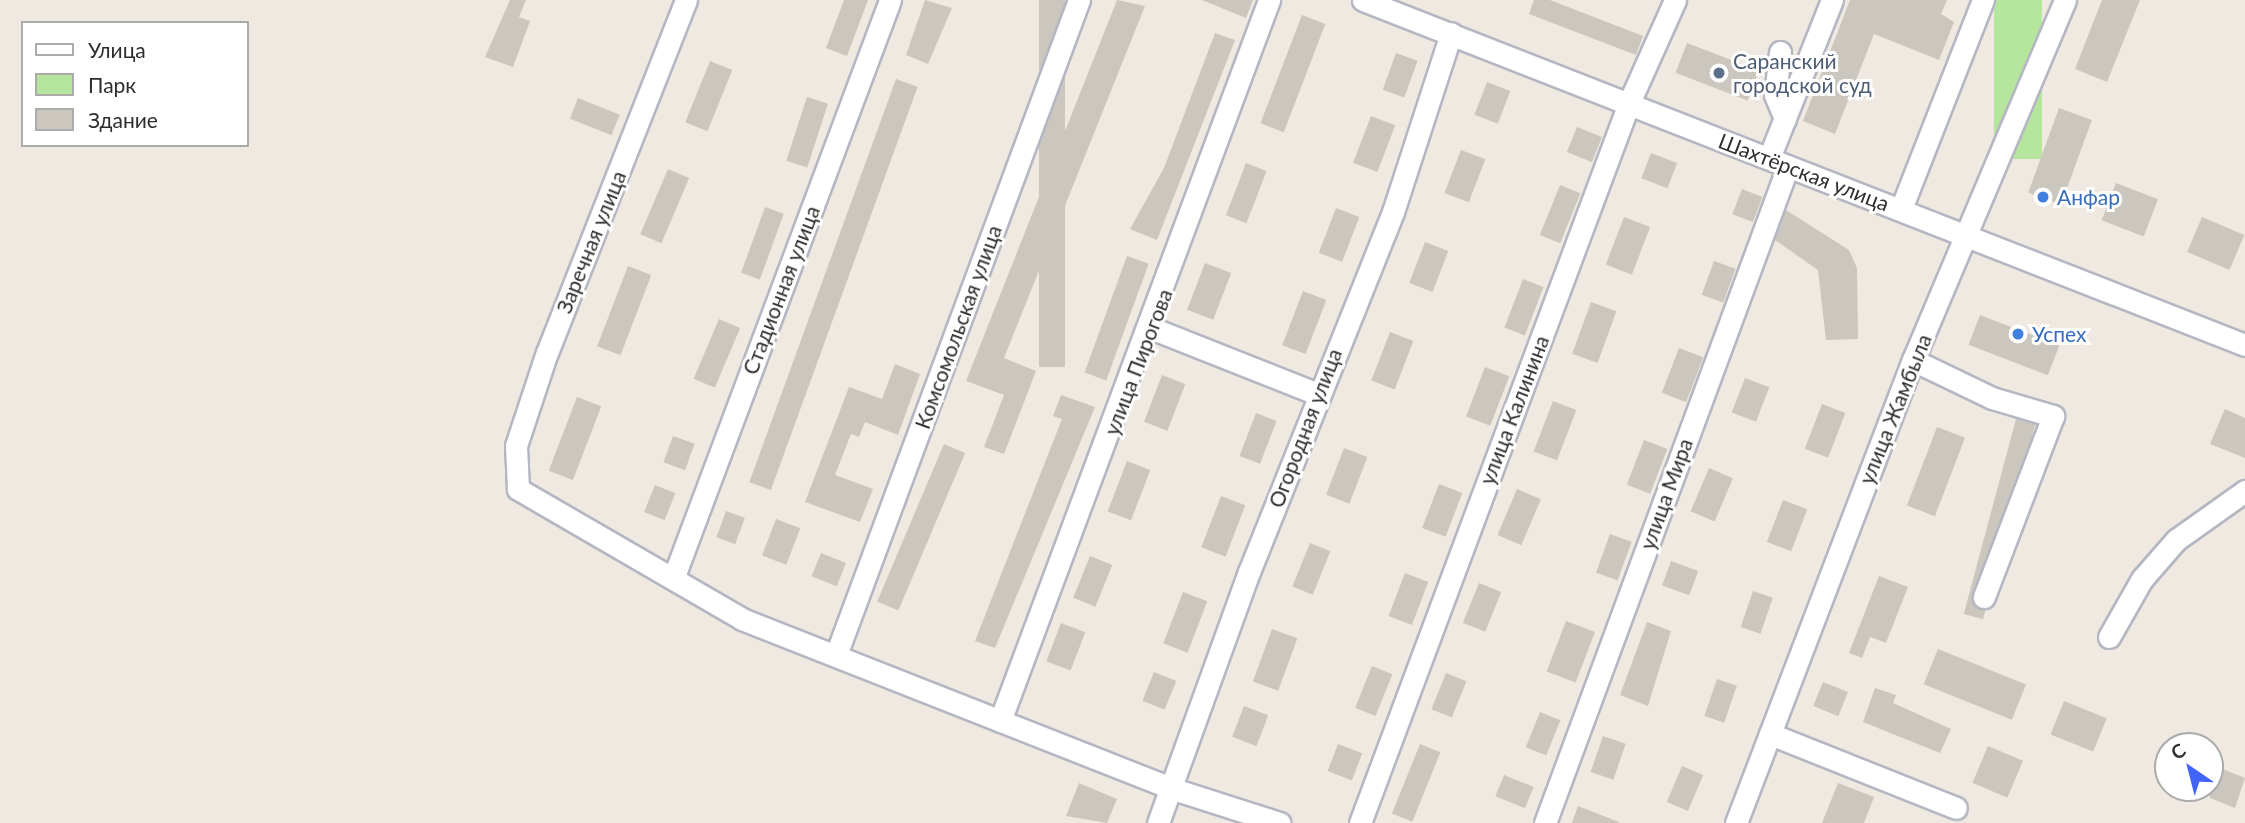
<!DOCTYPE html>
<meta charset="utf-8">
<style>
body{margin:0}
#map{position:relative;width:2245px;height:823px;overflow:hidden;background:#efe9e1;font-family:Lato,sans-serif}
div>[style]{position:absolute}
[style*='--x']{left:calc(var(--x)*1px);top:calc(var(--y)*1px);width:calc(var(--w)*1px);rotate:calc(var(--a)*1deg)}
.green>*{inset:0;background:#b6e59e;transform-origin:0 0}
.building>*{inset:0;background:#cbc7bf;transform-origin:0 0}
.roads{filter:drop-shadow(2px 0 #b4b7c1) drop-shadow(-2px 0 #b4b7c1) drop-shadow(0 2px #b4b7c1) drop-shadow(0 -2px #b4b7c1)}
.minor>*{height:21px;margin:-10.5px;padding:0 10.5px;transform-origin:10.5px;border-radius:10.5px;background:#fff}
.dots>*{width:19px;height:19px;translate:-50% -50%;box-sizing:border-box;border:4px solid #fff;border-radius:50%}
span{translate:-50% -50%;white-space:nowrap;text-align:center;line-height:1.15;-webkit-text-stroke:6px #fff;paint-order:stroke}
.service-label{font-size:21px;color:#4e5e75}
.left{translate:0 -50%;text-align:left}
.street-label{font-size:21px;color:#2e2e2e}
.shop-label{font-size:21px;color:#366cbe}
.legend{position:absolute;left:21px;top:21px;width:228px;height:126px;box-sizing:border-box;background:#fff;border:2px solid #ababab;margin:0;padding:9px 12px;list-style:none;font-size:21px;color:#2e2e2e}
.legend li{display:flex;align-items:center;gap:14px;height:35px}
.legend b{width:35px;border:2px solid #ababab}
.north{position:absolute;left:2154px;top:732px;width:70px;height:70px;box-sizing:border-box;background:#fff;border:2px solid #ababab;border-radius:50%;rotate:325deg;font-size:19px;font-weight:700;line-height:28px;text-align:center;color:#2e2e2e}
.north::after{content:'';display:block;margin:auto;width:24px;height:32px;background:#4264fb;clip-path:polygon(50% 0,100% 100%,50% 72%,0 100%)}
</style>
<div id="map">
<div class="green">
<i style="left:1994px;top:0;width:48px;height:159px"></i>
</div>
<div class="building">
<i style="clip-path:polygon(510px 0,526px 0,519px 17px,530px 21px,513px 67px,485px 57px)"></i>
<i style="clip-path:polygon(844px 0,868px 0,847px 56px,826px 48px)"></i>
<i style="clip-path:polygon(925px 0,952px 8px,928px 64px,906px 55px)"></i>
<i style="left:1039px;top:0;width:26px;height:367px"></i>
<i style="clip-path:polygon(1117px 0,1145px 6px,1004px 358px,1036px 371px,1004px 454px,984px 447px,1004px 395px,966px 381px)"></i>
<i style="clip-path:polygon(1202px 0,1253px 0,1246px 18px)"></i>
<i style="clip-path:polygon(1534px 0,1550px 0,1643px 36px,1636px 55px,1529px 14px)"></i>
<i style="clip-path:polygon(1850px 0,1947px 0,1941px 14px,1954px 22px,1939px 60px,1874px 34px,1835px 134px,1803px 121px)"></i>
<i style="clip-path:polygon(2102px 0,2140px 0,2107px 82px,2075px 69px)"></i>
<i style="left:1302px;top:15px;width:25px;height:116px;rotate:21deg"></i>
<i style="clip-path:polygon(1215px 33px,1235px 40px,1157px 240px,1130px 229px,1164px 168px)"></i>
<i style="left:1687px;top:43px;width:77px;height:32px;rotate:21deg"></i>
<i style="left:1396px;top:53px;width:23px;height:39px;rotate:20deg"></i>
<i style="left:710px;top:61px;width:24px;height:66px;rotate:22deg"></i>
<i style="left:896px;top:79px;width:23px;height:429px;rotate:20deg"></i>
<i style="left:1487px;top:82px;width:25px;height:35px;rotate:21deg"></i>
<i style="left:807px;top:97px;width:22px;height:67px;rotate:18deg"></i>
<i style="left:578px;top:98px;width:45px;height:22px;rotate:22deg"></i>
<i style="left:2059px;top:108px;width:35px;height:90px;rotate:20deg"></i>
<i style="left:1371px;top:116px;width:26px;height:50px;rotate:21deg"></i>
<i style="left:1577px;top:127px;width:27px;height:27px;rotate:22deg"></i>
<i style="left:1461px;top:150px;width:26px;height:46px;rotate:21deg"></i>
<i style="left:1651px;top:153px;width:28px;height:27px;rotate:21deg"></i>
<i style="left:1246px;top:163px;width:22px;height:56px;rotate:21deg"></i>
<i style="left:668px;top:169px;width:23px;height:71px;rotate:23deg"></i>
<i style="left:2116px;top:183px;width:45px;height:40px;rotate:21deg"></i>
<i style="left:1560px;top:185px;width:22px;height:54px;rotate:22deg"></i>
<i style="left:1742px;top:189px;width:22px;height:27px;rotate:21deg"></i>
<i style="left:765px;top:207px;width:20px;height:70px;rotate:20deg"></i>
<i style="left:1336px;top:208px;width:25px;height:48px;rotate:21deg"></i>
<i style="clip-path:polygon(1786px 210px,1849px 250px,1857px 268px,1858px 339px,1826px 340px,1818px 270px,1775px 240px)"></i>
<i style="left:1624px;top:217px;width:28px;height:51px;rotate:21deg"></i>
<i style="left:2202px;top:217px;width:46px;height:38px;rotate:23deg"></i>
<i style="left:1425px;top:242px;width:25px;height:44px;rotate:21deg"></i>
<i style="left:1127px;top:256px;width:23px;height:124px;rotate:20deg"></i>
<i style="left:1714px;top:261px;width:23px;height:36px;rotate:20deg"></i>
<i style="left:1205px;top:263px;width:28px;height:50px;rotate:21deg"></i>
<i style="left:628px;top:266px;width:25px;height:86px;rotate:21deg"></i>
<i style="left:1523px;top:279px;width:22px;height:52px;rotate:21deg"></i>
<i style="left:1303px;top:291px;width:25px;height:58px;rotate:21deg"></i>
<i style="left:1591px;top:302px;width:27px;height:55px;rotate:20deg"></i>
<i style="left:1980px;top:315px;width:85px;height:32px;rotate:21deg"></i>
<i style="left:719px;top:319px;width:23px;height:65px;rotate:23deg"></i>
<i style="left:1390px;top:332px;width:25px;height:52px;rotate:21deg"></i>
<i style="left:1679px;top:348px;width:26px;height:48px;rotate:21deg"></i>
<i style="clip-path:polygon(895px 364px,920px 374px,898px 435px,865px 422px,859px 437px,851px 434px,835px 475px,873px 489px,860px 522px,805px 502px,849px 387px,882px 399px)"></i>
<i style="left:1485px;top:367px;width:26px;height:53px;rotate:21deg"></i>
<i style="left:1162px;top:375px;width:25px;height:50px;rotate:21deg"></i>
<i style="left:1745px;top:378px;width:26px;height:37px;rotate:21deg"></i>
<i style="clip-path:polygon(1061px 395px,1095px 407px,995px 648px,975px 641px,1062px 419px,1053px 416px)"></i>
<i style="left:577px;top:397px;width:26px;height:79px;rotate:21deg"></i>
<i style="left:1553px;top:401px;width:25px;height:54px;rotate:21deg"></i>
<i style="left:1822px;top:404px;width:25px;height:48px;rotate:21deg"></i>
<i style="clip-path:polygon(2225px 409px,2245px 418px,2245px 458px,2210px 444px)"></i>
<i style="left:1256px;top:413px;width:22px;height:46px;rotate:21deg"></i>
<i style="left:2016px;top:419px;width:20px;height:202px;rotate:15deg"></i>
<i style="left:1937px;top:427px;width:30px;height:84px;rotate:21deg"></i>
<i style="left:673px;top:436px;width:23px;height:28px;rotate:20deg"></i>
<i style="left:1644px;top:440px;width:25px;height:48px;rotate:21deg"></i>
<i style="left:944px;top:444px;width:23px;height:171px;rotate:23deg"></i>
<i style="left:1344px;top:448px;width:25px;height:50px;rotate:21deg"></i>
<i style="left:1127px;top:461px;width:25px;height:54px;rotate:21deg"></i>
<i style="left:1709px;top:468px;width:26px;height:47px;rotate:23deg"></i>
<i style="left:1439px;top:484px;width:25px;height:47px;rotate:21deg"></i>
<i style="left:655px;top:485px;width:22px;height:29px;rotate:22deg"></i>
<i style="left:1517px;top:489px;width:26px;height:50px;rotate:23deg"></i>
<i style="left:1221px;top:496px;width:26px;height:55px;rotate:21deg"></i>
<i style="left:1783px;top:500px;width:26px;height:45px;rotate:21deg"></i>
<i style="left:726px;top:511px;width:20px;height:28px;rotate:20deg"></i>
<i style="left:776px;top:519px;width:26px;height:39px;rotate:21deg"></i>
<i style="left:1610px;top:534px;width:23px;height:41px;rotate:20deg"></i>
<i style="left:1310px;top:543px;width:22px;height:47px;rotate:22deg"></i>
<i style="left:821px;top:553px;width:27px;height:25px;rotate:22deg"></i>
<i style="left:1090px;top:556px;width:24px;height:45px;rotate:22deg"></i>
<i style="left:1671px;top:561px;width:29px;height:26px;rotate:20deg"></i>
<i style="left:1405px;top:573px;width:25px;height:46px;rotate:21deg"></i>
<i style="clip-path:polygon(1879px 576px,1908px 587px,1886px 643px,1870px 637px,1862px 658px,1849px 653px)"></i>
<i style="left:1479px;top:583px;width:24px;height:43px;rotate:22deg"></i>
<i style="left:1753px;top:591px;width:21px;height:38px;rotate:19deg"></i>
<i style="left:1183px;top:592px;width:26px;height:55px;rotate:21deg"></i>
<i style="left:1566px;top:621px;width:31px;height:54px;rotate:21deg"></i>
<i style="clip-path:polygon(1647px 622px,1671px 631px,1648px 706px,1620px 695px)"></i>
<i style="left:1061px;top:623px;width:26px;height:41px;rotate:21deg"></i>
<i style="left:1272px;top:629px;width:27px;height:56px;rotate:20deg"></i>
<i style="left:1938px;top:649px;width:95px;height:38px;rotate:22deg"></i>
<i style="left:1372px;top:666px;width:22px;height:45px;rotate:22deg"></i>
<i style="left:1154px;top:672px;width:24px;height:31px;rotate:22deg"></i>
<i style="left:1446px;top:673px;width:22px;height:39px;rotate:22deg"></i>
<i style="left:1717px;top:679px;width:21px;height:39px;rotate:19deg"></i>
<i style="left:1823px;top:682px;width:27px;height:26px;rotate:22deg"></i>
<i style="clip-path:polygon(1875px 688px,1896px 695px,1893px 703px,1951px 729px,1940px 753px,1863px 722px)"></i>
<i style="left:2064px;top:701px;width:46px;height:36px;rotate:22deg"></i>
<i style="left:1244px;top:706px;width:26px;height:33px;rotate:21deg"></i>
<i style="left:1540px;top:712px;width:22px;height:38px;rotate:22deg"></i>
<i style="left:1603px;top:736px;width:24px;height:38px;rotate:19deg"></i>
<i style="left:1338px;top:744px;width:26px;height:29px;rotate:21deg"></i>
<i style="left:1420px;top:744px;width:22px;height:75px;rotate:22deg"></i>
<i style="left:1988px;top:746px;width:38px;height:40px;rotate:23deg"></i>
<i style="clip-path:polygon(2210px 764px,2245px 778px,2235px 808px,2210px 798px)"></i>
<i style="left:1682px;top:766px;width:23px;height:39px;rotate:23deg"></i>
<i style="left:1504px;top:775px;width:32px;height:23px;rotate:22deg"></i>
<i style="clip-path:polygon(1079px 783px,1117px 799px,1107px 823px,1066px 816px)"></i>
<i style="clip-path:polygon(1838px 783px,1874px 797px,1864px 823px,1822px 823px)"></i>
<i style="clip-path:polygon(1578px 806px,1619px 822px,1619px 823px,1572px 823px)"></i>
</div>
<div class="roads">
<div class="minor">
<i style="--x:686;--y:0;--w:378;--a:111.5"></i>
<i style="--x:547;--y:352;--w:99;--a:108.3"></i>
<i style="--x:516;--y:446;--w:43;--a:87.3"></i>
<i style="--x:518;--y:489;--w:259;--a:30.1"></i>
<i style="--x:742;--y:619;--w:460;--a:21.5"></i>
<i style="--x:1170;--y:788;--w:115;--a:17.7"></i>
<i style="--x:1363;--y:0;--w:947;--a:21.36"></i>
<i style="--x:1780;--y:52;--w:43;--a:96.6"></i>
<i style="--x:1775;--y:95;--w:26;--a:67"></i>
<i style="--x:1769;--y:158;--w:170;--a:-68.3"></i>
<i style="--x:1901;--y:209;--w:225;--a:-68.6"></i>
<i style="--x:1151;--y:328;--w:180;--a:21.6"></i>
<i style="--x:1913;--y:360;--w:88;--a:25.7"></i>
<i style="--x:1992;--y:398;--w:64;--a:16.4"></i>
<i style="--x:2053;--y:416;--w:194;--a:110.9"></i>
<i style="--x:673;--y:579;--w:618;--a:-69.45"></i>
<i style="--x:2109;--y:637;--w:67;--a:-60.4"></i>
<i style="--x:2142;--y:579;--w:52;--a:-48.9"></i>
<i style="--x:2176;--y:540;--w:85;--a:-35.4"></i>
<i style="--x:836;--y:655;--w:699;--a:-69.65"></i>
<i style="--x:1000;--y:721;--w:770;--a:-69.54"></i>
<i style="--x:1770;--y:734;--w:200;--a:21.7"></i>
<i style="--x:1158;--y:823;--w:267;--a:-70.1"></i>
<i style="--x:1249;--y:572;--w:388;--a:-68.2"></i>
<i style="--x:1393;--y:212;--w:188;--a:-72"></i>
<i style="--x:1360;--y:823;--w:769;--a:-69.51"></i>
<i style="--x:1629;--y:103;--w:113;--a:-65.9"></i>
<i style="--x:1545;--y:823;--w:700;--a:-69.7"></i>
<i style="--x:1736;--y:823;--w:496;--a:-69.1"></i>
<i style="--x:1913;--y:360;--w:391;--a:-67.1"></i>
</div>
</div>
<div class="dots">
<i style="left:1719px;top:73px;background:#5c6f8a"></i>
<i style="left:2043px;top:197px;background:#3f7fe0"></i>
<i style="left:2018px;top:334px;background:#3f7fe0"></i>
</div>
<div class="service-label">
<span class="left" style="left:1733px;top:73px">Саранский<br>городской суд</span>
</div>
<div class="street-label">
<span style="left:1804px;top:172px;rotate:21deg">Шахтёрская улица</span>
<span style="left:591px;top:242px;rotate:-68deg">Заречная улица</span>
<span style="left:781px;top:290px;rotate:-69deg">Стадионная улица</span>
<span style="left:958px;top:327px;rotate:-70deg">Комсомольская улица</span>
<span style="left:1138px;top:362px;rotate:-69deg">улица Пирогова</span>
<span style="left:1895px;top:409px;rotate:-68deg">улица Жамбыла</span>
<span style="left:1514px;top:410px;rotate:-69deg">улица Калинина</span>
<span style="left:1305px;top:428px;rotate:-69deg">Огородная улица</span>
<span style="left:1666px;top:494px;rotate:-70deg">улица Мира</span>
</div>
<div class="shop-label">
<span class="left" style="left:2057px;top:197px">Анфар</span>
<span class="left" style="left:2032px;top:334px">Успех</span>
</div>
<ul class="legend">
<li><b style="height:9px;background:#fff"></b>Улица</li>
<li><b style="height:19px;background:#b6e59e"></b>Парк</li>
<li><b style="height:19px;background:#cbc7bf"></b>Здание</li>
</ul>
<div class="north">С</div>
</div>
